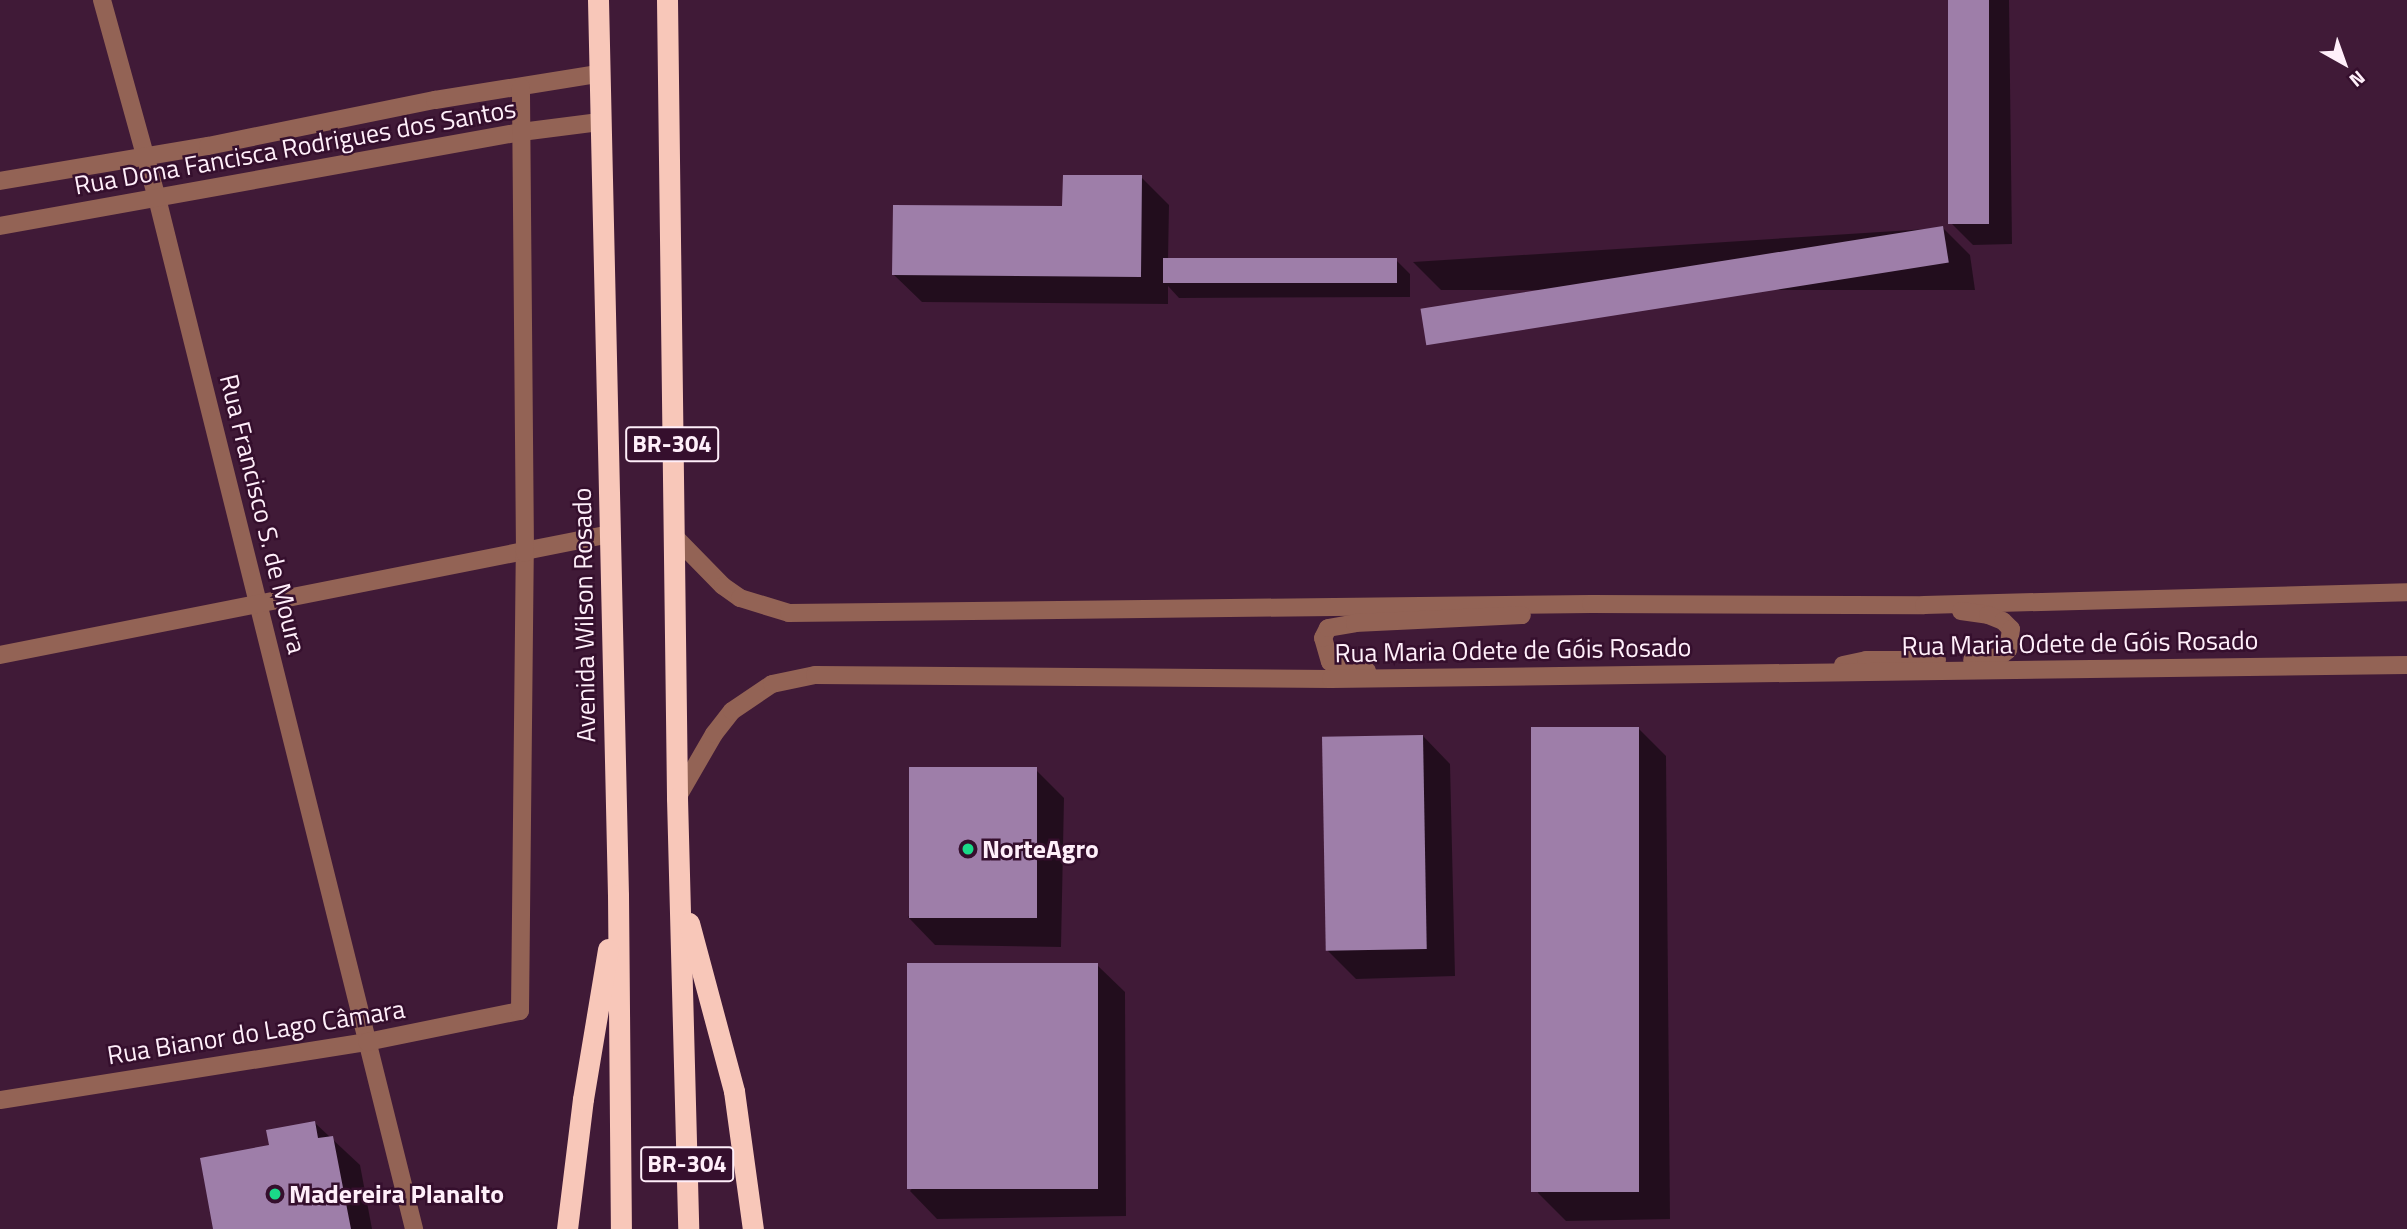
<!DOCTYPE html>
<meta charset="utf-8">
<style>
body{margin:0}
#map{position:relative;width:2407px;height:1229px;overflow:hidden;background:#401a37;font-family:"Titillium Web",sans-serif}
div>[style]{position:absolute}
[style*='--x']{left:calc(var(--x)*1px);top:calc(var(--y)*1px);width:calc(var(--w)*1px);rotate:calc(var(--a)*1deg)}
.shadow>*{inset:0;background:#0007}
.building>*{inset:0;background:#9e7ea9;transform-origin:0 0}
.street>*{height:18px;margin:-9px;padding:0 9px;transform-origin:9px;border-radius:9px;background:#936355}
.highway>*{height:21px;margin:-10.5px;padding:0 10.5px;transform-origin:10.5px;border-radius:10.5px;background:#f8c7b9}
.dots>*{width:19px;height:19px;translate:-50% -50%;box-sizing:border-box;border:4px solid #350f2d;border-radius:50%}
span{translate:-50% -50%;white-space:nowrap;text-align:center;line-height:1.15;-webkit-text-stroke:5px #350f2d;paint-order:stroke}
.shield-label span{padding:2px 5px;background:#350f2d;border:2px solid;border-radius:5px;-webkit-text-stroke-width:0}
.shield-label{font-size:24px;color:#ffeffa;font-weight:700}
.street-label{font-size:26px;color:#ffeffa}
.poi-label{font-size:26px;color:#ffeffa;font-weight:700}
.left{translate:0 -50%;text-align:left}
.north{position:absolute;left:2309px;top:28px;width:70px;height:70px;-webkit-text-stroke:5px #350f2d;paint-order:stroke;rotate:140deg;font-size:19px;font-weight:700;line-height:28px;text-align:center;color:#ffeffa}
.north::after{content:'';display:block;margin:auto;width:24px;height:32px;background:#ffeffa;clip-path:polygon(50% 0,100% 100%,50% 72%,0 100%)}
</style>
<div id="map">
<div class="shadow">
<i style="clip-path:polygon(1950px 0,2009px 0,2012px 244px,1973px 245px,1952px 224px)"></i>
<i style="clip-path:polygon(1141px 177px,1169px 205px,1168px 261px,1396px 260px,1410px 274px,1410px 297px,1179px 298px,1168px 286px,1168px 304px,922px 302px,894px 275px)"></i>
<i style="clip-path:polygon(1943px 228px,1970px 255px,1975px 290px,1441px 290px,1413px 262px)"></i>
<i style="clip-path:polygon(1638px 728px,1666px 756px,1670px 1219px,1566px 1221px,1538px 1193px)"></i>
<i style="clip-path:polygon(1423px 736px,1450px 764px,1455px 976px,1356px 979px,1328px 951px)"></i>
<i style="clip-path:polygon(1036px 770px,1064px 798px,1061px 947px,935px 945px,908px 917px)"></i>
<i style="clip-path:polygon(1097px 965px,1125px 992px,1126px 1216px,937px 1219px,910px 1191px)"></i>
<i style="clip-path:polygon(315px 1123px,360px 1165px,372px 1229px,215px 1229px,271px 1147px)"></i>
</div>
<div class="building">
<i style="left:1948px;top:0;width:41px;height:224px"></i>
<i style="clip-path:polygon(1063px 175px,1142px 175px,1141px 277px,892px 275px,893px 205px,1062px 206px)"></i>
<i style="left:1943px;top:226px;width:37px;height:529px;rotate:81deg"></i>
<i style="left:1397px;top:258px;width:25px;height:234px;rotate:90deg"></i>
<i style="left:1639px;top:727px;width:465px;height:108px;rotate:90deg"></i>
<i style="left:1423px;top:735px;width:214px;height:101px;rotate:89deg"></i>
<i style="left:909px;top:767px;width:128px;height:151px"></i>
<i style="left:1098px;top:963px;width:226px;height:191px;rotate:90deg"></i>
<i style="clip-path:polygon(315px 1121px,318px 1138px,333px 1136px,351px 1229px,213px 1229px,200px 1158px,269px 1145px,266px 1130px)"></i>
</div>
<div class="street">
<i style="--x:102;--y:0;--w:205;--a:74.5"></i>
<i style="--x:157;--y:198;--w:1063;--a:76"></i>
<i style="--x:0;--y:181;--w:211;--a:-9.6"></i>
<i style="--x:208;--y:146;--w:232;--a:-11.5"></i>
<i style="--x:435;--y:100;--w:165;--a:-9.1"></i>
<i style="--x:0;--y:226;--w:529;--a:-10.23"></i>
<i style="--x:521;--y:132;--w:79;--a:-7.3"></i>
<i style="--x:673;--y:535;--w:71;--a:45.6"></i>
<i style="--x:723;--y:586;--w:21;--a:35"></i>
<i style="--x:740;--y:598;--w:51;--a:17"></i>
<i style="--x:789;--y:613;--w:802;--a:-0.64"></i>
<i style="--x:1591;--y:604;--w:333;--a:0.2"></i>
<i style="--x:1924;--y:605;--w:483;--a:-1.5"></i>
<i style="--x:1961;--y:611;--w:27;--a:8"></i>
<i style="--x:1988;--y:615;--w:16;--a:22"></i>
<i style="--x:2003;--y:621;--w:11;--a:45"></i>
<i style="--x:2011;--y:629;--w:21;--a:98"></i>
<i style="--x:2008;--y:650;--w:11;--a:142"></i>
<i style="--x:1999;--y:657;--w:27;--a:174"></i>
<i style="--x:0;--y:655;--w:622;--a:-11.22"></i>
<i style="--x:1843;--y:665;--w:24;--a:-12"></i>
<i style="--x:1866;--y:660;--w:71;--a:0"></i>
<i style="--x:1367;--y:671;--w:38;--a:-166"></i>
<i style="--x:1330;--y:662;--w:25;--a:-106"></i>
<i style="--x:1323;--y:638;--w:11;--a:-63"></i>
<i style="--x:1328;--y:628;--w:27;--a:-10"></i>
<i style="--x:1355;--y:623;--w:167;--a:-2.7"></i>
<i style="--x:677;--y:798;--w:74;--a:-60"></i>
<i style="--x:714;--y:734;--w:29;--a:-52"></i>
<i style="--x:732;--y:711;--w:48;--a:-34"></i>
<i style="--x:772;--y:684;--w:44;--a:-11.8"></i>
<i style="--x:815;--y:675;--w:516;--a:0.44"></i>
<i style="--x:1331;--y:679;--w:1076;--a:-0.75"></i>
<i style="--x:0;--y:1100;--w:372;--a:-9"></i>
<i style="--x:367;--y:1042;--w:156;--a:-11.5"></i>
<i style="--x:520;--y:1011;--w:458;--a:-89.4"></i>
<i style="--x:525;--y:553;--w:466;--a:-90.5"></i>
</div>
<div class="highway">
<i style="--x:598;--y:0;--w:895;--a:88.72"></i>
<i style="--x:618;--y:895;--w:334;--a:89.5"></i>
<i style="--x:667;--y:0;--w:798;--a:89.28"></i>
<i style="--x:677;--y:798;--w:431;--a:88.5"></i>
<i style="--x:689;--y:923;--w:174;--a:75"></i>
<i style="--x:734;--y:1091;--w:139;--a:82.2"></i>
<i style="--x:567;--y:1229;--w:131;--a:-83"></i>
<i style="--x:583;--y:1099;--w:152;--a:-80.5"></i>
</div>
<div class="dots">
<i style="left:968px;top:849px;background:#1ad988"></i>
<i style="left:275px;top:1194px;background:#1ad988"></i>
</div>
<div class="shield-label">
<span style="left:672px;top:444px">BR-304</span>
<span style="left:687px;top:1164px">BR-304</span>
</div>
<div class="street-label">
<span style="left:295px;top:147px;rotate:-10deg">Rua Dona Fancisca Rodrigues dos Santos</span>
<span style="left:263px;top:514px;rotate:76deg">Rua Francisco S. de Moura</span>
<span style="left:584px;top:615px;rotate:-91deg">Avenida Wilson Rosado</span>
<span style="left:2080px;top:643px;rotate:-1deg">Rua Maria Odete de Góis Rosado</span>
<span style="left:1513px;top:650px;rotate:-1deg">Rua Maria Odete de Góis Rosado</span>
<span style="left:256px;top:1032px;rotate:-9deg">Rua Bianor do Lago Câmara</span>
</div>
<div class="poi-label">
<span class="left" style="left:982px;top:849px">NorteAgro</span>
<span class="left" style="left:289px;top:1194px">Madereira Planalto</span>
</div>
<div class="north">N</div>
</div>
